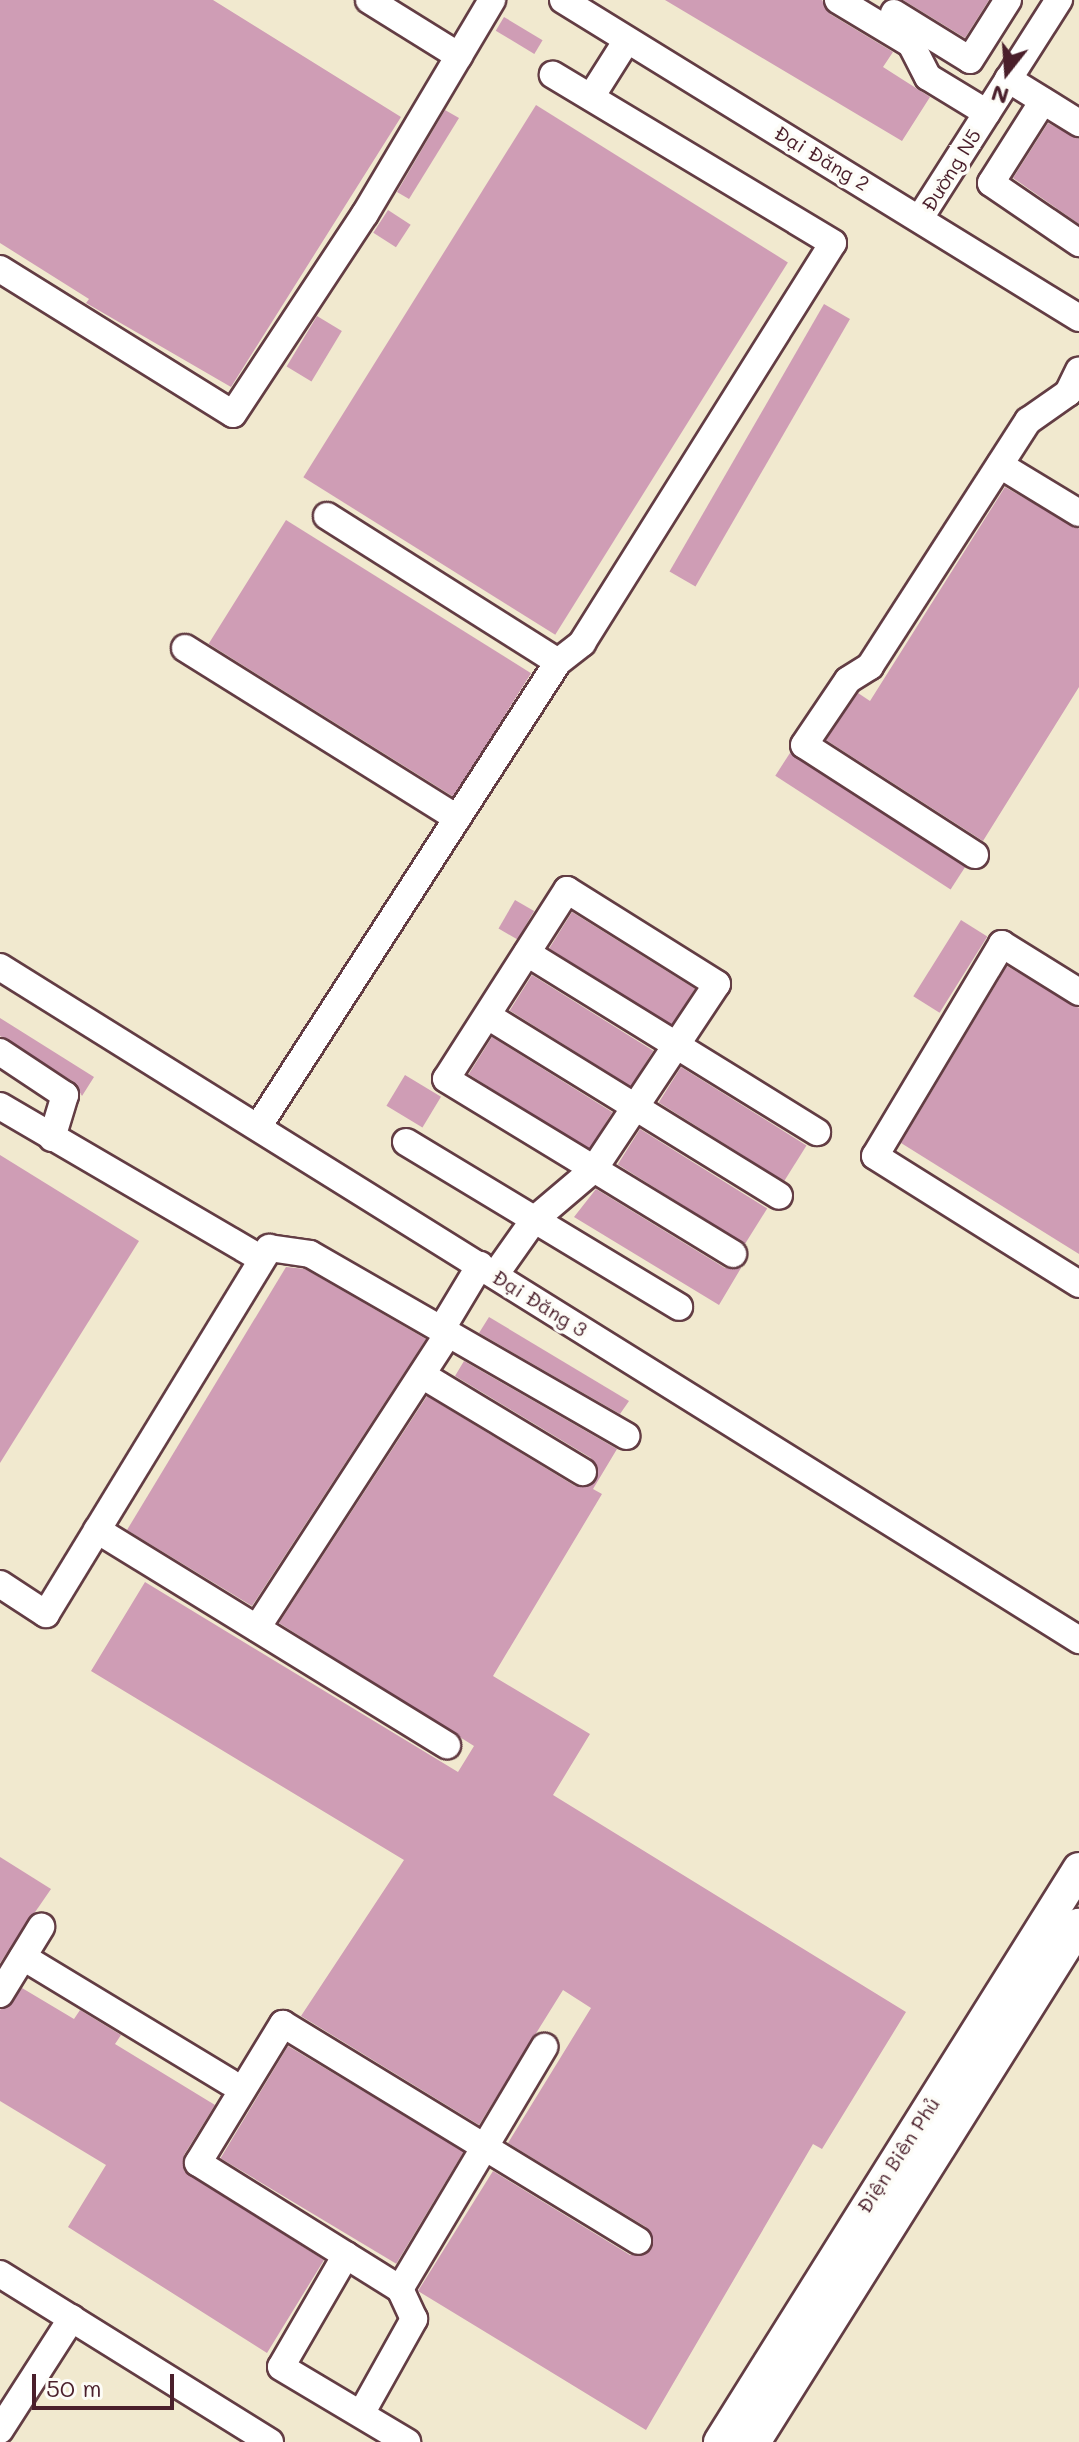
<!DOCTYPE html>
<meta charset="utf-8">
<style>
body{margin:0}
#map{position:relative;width:1079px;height:2442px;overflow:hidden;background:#f1e9cf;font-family:Mali,sans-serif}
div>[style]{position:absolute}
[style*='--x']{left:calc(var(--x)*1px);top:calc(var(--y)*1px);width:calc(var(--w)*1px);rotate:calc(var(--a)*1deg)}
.building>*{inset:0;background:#cf9db5;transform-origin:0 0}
.roads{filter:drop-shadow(2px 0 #633d44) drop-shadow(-2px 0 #633d44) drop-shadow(0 2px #633d44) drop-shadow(0 -2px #633d44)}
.minor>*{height:26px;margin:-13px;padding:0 13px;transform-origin:13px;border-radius:13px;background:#fff}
.major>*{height:32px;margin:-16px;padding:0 16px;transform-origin:16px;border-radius:16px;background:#fff}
span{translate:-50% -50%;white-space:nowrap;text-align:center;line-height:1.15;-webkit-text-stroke:7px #fdfcf7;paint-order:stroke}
.street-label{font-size:20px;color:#4a1f2b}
.north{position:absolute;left:967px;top:32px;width:80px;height:80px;-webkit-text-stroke:6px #fdfcf7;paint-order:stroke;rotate:197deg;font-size:22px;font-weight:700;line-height:32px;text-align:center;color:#4a1f2b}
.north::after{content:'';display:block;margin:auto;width:28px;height:36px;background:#4a1f2b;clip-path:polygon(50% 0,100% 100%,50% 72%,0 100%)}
.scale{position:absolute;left:32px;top:2374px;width:142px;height:36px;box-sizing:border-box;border:4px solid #4a1f2b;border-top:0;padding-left:10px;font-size:24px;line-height:28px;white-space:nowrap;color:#4a1f2b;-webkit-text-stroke:6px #fdfcf7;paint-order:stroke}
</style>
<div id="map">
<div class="building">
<i style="clip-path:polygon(0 0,213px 0,401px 117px,231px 387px,86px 303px,89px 299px,0 243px)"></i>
<i style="clip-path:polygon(665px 0,822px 0,830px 14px,893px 52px,883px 67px,930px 97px,902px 141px)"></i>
<i style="clip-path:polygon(903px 0,989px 0,965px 38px)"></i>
<i style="left:504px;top:17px;width:45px;height:16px;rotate:31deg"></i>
<i style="left:536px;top:105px;width:297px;height:439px;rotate:32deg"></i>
<i style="clip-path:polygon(445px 110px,459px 118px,409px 199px,397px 192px)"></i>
<i style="clip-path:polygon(1048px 123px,1079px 139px,1079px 224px,1013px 178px)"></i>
<i style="left:388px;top:210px;width:27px;height:27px;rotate:33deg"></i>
<i style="left:824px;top:304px;width:30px;height:309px;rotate:30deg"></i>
<i style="left:317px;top:316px;width:29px;height:59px;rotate:31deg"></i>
<i style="clip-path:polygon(1005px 487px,1079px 529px,1079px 687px,983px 841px,826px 740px,858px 693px,870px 701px)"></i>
<i style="left:286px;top:520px;width:289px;height:146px;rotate:32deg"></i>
<i style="left:790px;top:753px;width:209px;height:27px;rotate:33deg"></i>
<i style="left:515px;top:900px;width:22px;height:33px;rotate:30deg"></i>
<i style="left:572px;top:912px;width:145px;height:43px;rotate:32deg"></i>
<i style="left:961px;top:920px;width:31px;height:90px;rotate:32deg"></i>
<i style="clip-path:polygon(1007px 966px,1079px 1008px,1079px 1254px,901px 1143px)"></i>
<i style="left:532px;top:975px;width:143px;height:42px;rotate:32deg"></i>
<i style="clip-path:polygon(0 1018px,94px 1077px,82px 1096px,74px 1082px,0 1036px)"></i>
<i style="left:492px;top:1037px;width:142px;height:44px;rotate:32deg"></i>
<i style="left:681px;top:1067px;width:148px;height:42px;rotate:32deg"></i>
<i style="left:405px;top:1075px;width:42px;height:36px;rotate:31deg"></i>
<i style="left:640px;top:1129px;width:150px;height:42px;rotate:32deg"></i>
<i style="clip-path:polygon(0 1155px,139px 1241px,0 1463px)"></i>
<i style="clip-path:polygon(596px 1189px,725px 1268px,741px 1268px,719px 1305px,574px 1217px)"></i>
<i style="clip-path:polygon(286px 1267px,305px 1269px,426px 1339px,252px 1606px,127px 1530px)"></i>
<i style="clip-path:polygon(489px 1317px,629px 1401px,620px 1414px,479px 1333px)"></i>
<i style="clip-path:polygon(464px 1361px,617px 1449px,593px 1489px,602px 1494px,493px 1676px,590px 1734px,553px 1795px,906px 2012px,822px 2149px,813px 2144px,646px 2430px,418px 2291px,493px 2171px,630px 2255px,651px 2250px,646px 2227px,508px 2143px,591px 2008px,563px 1990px,479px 2125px,301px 2016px,404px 1860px,91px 1671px,145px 1582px,458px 1772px,474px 1746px,279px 1623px,427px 1396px,575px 1486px,596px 1481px,591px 1458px,455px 1376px)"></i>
<i style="clip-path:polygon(0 1857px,51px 1889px,0 1963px)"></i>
<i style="clip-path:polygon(22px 1988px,74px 2019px,80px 2010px,121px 2035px,115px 2044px,215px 2105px,184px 2155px,184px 2171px,324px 2260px,267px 2353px,68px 2227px,106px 2165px,0 2101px,0 2010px)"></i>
<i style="left:288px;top:2046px;width:205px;height:131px;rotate:31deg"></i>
</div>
<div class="roads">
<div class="minor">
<i style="--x:369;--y:0;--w:106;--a:31.9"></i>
<i style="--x:563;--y:0;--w:606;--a:31.64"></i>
<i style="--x:838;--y:0;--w:85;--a:31.1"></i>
<i style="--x:911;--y:44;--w:37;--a:63"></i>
<i style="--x:928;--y:77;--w:69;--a:31.4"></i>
<i style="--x:894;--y:13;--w:89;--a:31.7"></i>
<i style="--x:970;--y:60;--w:71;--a:-57.7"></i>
<i style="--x:1008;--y:79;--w:84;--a:31.8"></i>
<i style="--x:591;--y:97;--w:67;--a:-57.7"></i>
<i style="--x:1043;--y:101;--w:97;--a:122.4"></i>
<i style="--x:991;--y:183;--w:107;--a:34.3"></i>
<i style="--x:920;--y:218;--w:259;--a:-57.5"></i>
<i style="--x:0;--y:269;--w:274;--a:31.9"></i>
<i style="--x:233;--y:414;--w:240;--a:-56.6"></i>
<i style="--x:365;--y:214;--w:249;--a:-59.3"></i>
<i style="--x:1000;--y:465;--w:92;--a:31.3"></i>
<i style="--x:327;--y:516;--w:273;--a:32.3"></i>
<i style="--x:185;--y:648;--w:321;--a:32"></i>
<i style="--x:975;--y:855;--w:203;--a:-147.2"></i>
<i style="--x:804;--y:745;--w:78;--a:-55.9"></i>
<i style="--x:848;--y:680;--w:26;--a:-32"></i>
<i style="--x:870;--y:666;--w:292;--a:-57.2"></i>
<i style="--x:1028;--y:421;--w:49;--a:-35"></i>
<i style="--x:1068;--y:393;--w:25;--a:-64"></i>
<i style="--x:527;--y:953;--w:341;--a:31.7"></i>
<i style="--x:0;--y:967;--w:1272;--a:31.95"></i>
<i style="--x:1079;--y:992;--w:91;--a:-148.1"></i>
<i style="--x:1002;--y:944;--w:247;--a:120.9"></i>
<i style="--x:875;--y:1156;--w:241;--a:32.1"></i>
<i style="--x:488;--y:1016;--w:342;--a:31.7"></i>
<i style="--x:0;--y:1052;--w:78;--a:33.5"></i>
<i style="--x:65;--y:1095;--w:45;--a:106.8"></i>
<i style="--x:0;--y:1106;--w:303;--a:30.3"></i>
<i style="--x:258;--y:1127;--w:553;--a:-57.17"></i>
<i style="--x:558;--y:662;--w:31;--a:-38"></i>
<i style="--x:582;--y:643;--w:472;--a:-57.9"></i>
<i style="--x:833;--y:243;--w:327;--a:-149"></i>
<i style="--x:406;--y:1142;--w:319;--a:31.1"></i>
<i style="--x:495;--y:1275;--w:67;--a:-54.7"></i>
<i style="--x:534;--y:1220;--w:79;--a:-40.4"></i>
<i style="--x:594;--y:1169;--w:222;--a:-56.4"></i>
<i style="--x:717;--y:984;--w:177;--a:-147.9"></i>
<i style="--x:567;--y:890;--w:224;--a:122.6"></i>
<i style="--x:446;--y:1079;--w:173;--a:31.3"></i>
<i style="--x:594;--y:1169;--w:163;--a:31.4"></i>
<i style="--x:441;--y:1330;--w:76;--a:-59"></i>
<i style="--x:422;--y:1375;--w:188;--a:31.1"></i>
<i style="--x:97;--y:1530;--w:411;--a:31.6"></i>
<i style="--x:0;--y:1584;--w:55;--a:33.1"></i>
<i style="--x:46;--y:1614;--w:429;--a:-58.6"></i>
<i style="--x:269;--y:1248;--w:41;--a:8.3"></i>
<i style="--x:310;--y:1254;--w:365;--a:29.9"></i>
<i style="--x:257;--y:1628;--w:351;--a:-57"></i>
<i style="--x:23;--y:1957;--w:241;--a:31.2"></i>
<i style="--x:0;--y:1994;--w:79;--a:-58.5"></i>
<i style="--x:346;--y:2255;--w:129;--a:120.1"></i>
<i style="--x:281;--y:2367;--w:147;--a:30.8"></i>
<i style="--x:0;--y:2274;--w:318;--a:31.9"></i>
<i style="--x:400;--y:2289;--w:282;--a:-59.2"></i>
<i style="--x:361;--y:2414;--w:109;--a:-60.8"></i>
<i style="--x:414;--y:2319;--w:33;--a:-115"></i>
<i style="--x:400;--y:2289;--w:238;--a:-148"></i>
<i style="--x:198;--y:2163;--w:163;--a:-58.6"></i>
<i style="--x:283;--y:2024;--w:416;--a:31.4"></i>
<i style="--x:0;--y:2430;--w:133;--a:-57.3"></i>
</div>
<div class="major">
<i style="--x:720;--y:2442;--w:676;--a:-57.93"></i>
<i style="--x:754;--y:2442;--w:611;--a:-57.85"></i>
</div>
</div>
<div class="street-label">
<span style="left:822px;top:158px;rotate:31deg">Đại Đăng 2</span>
<span style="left:951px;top:170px;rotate:-58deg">Đường N5</span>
<span style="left:540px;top:1303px;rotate:32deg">Đại Đăng 3</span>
<span style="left:898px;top:2155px;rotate:-57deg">Điện Biên Phủ</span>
</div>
<div class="north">N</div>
<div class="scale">50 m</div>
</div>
